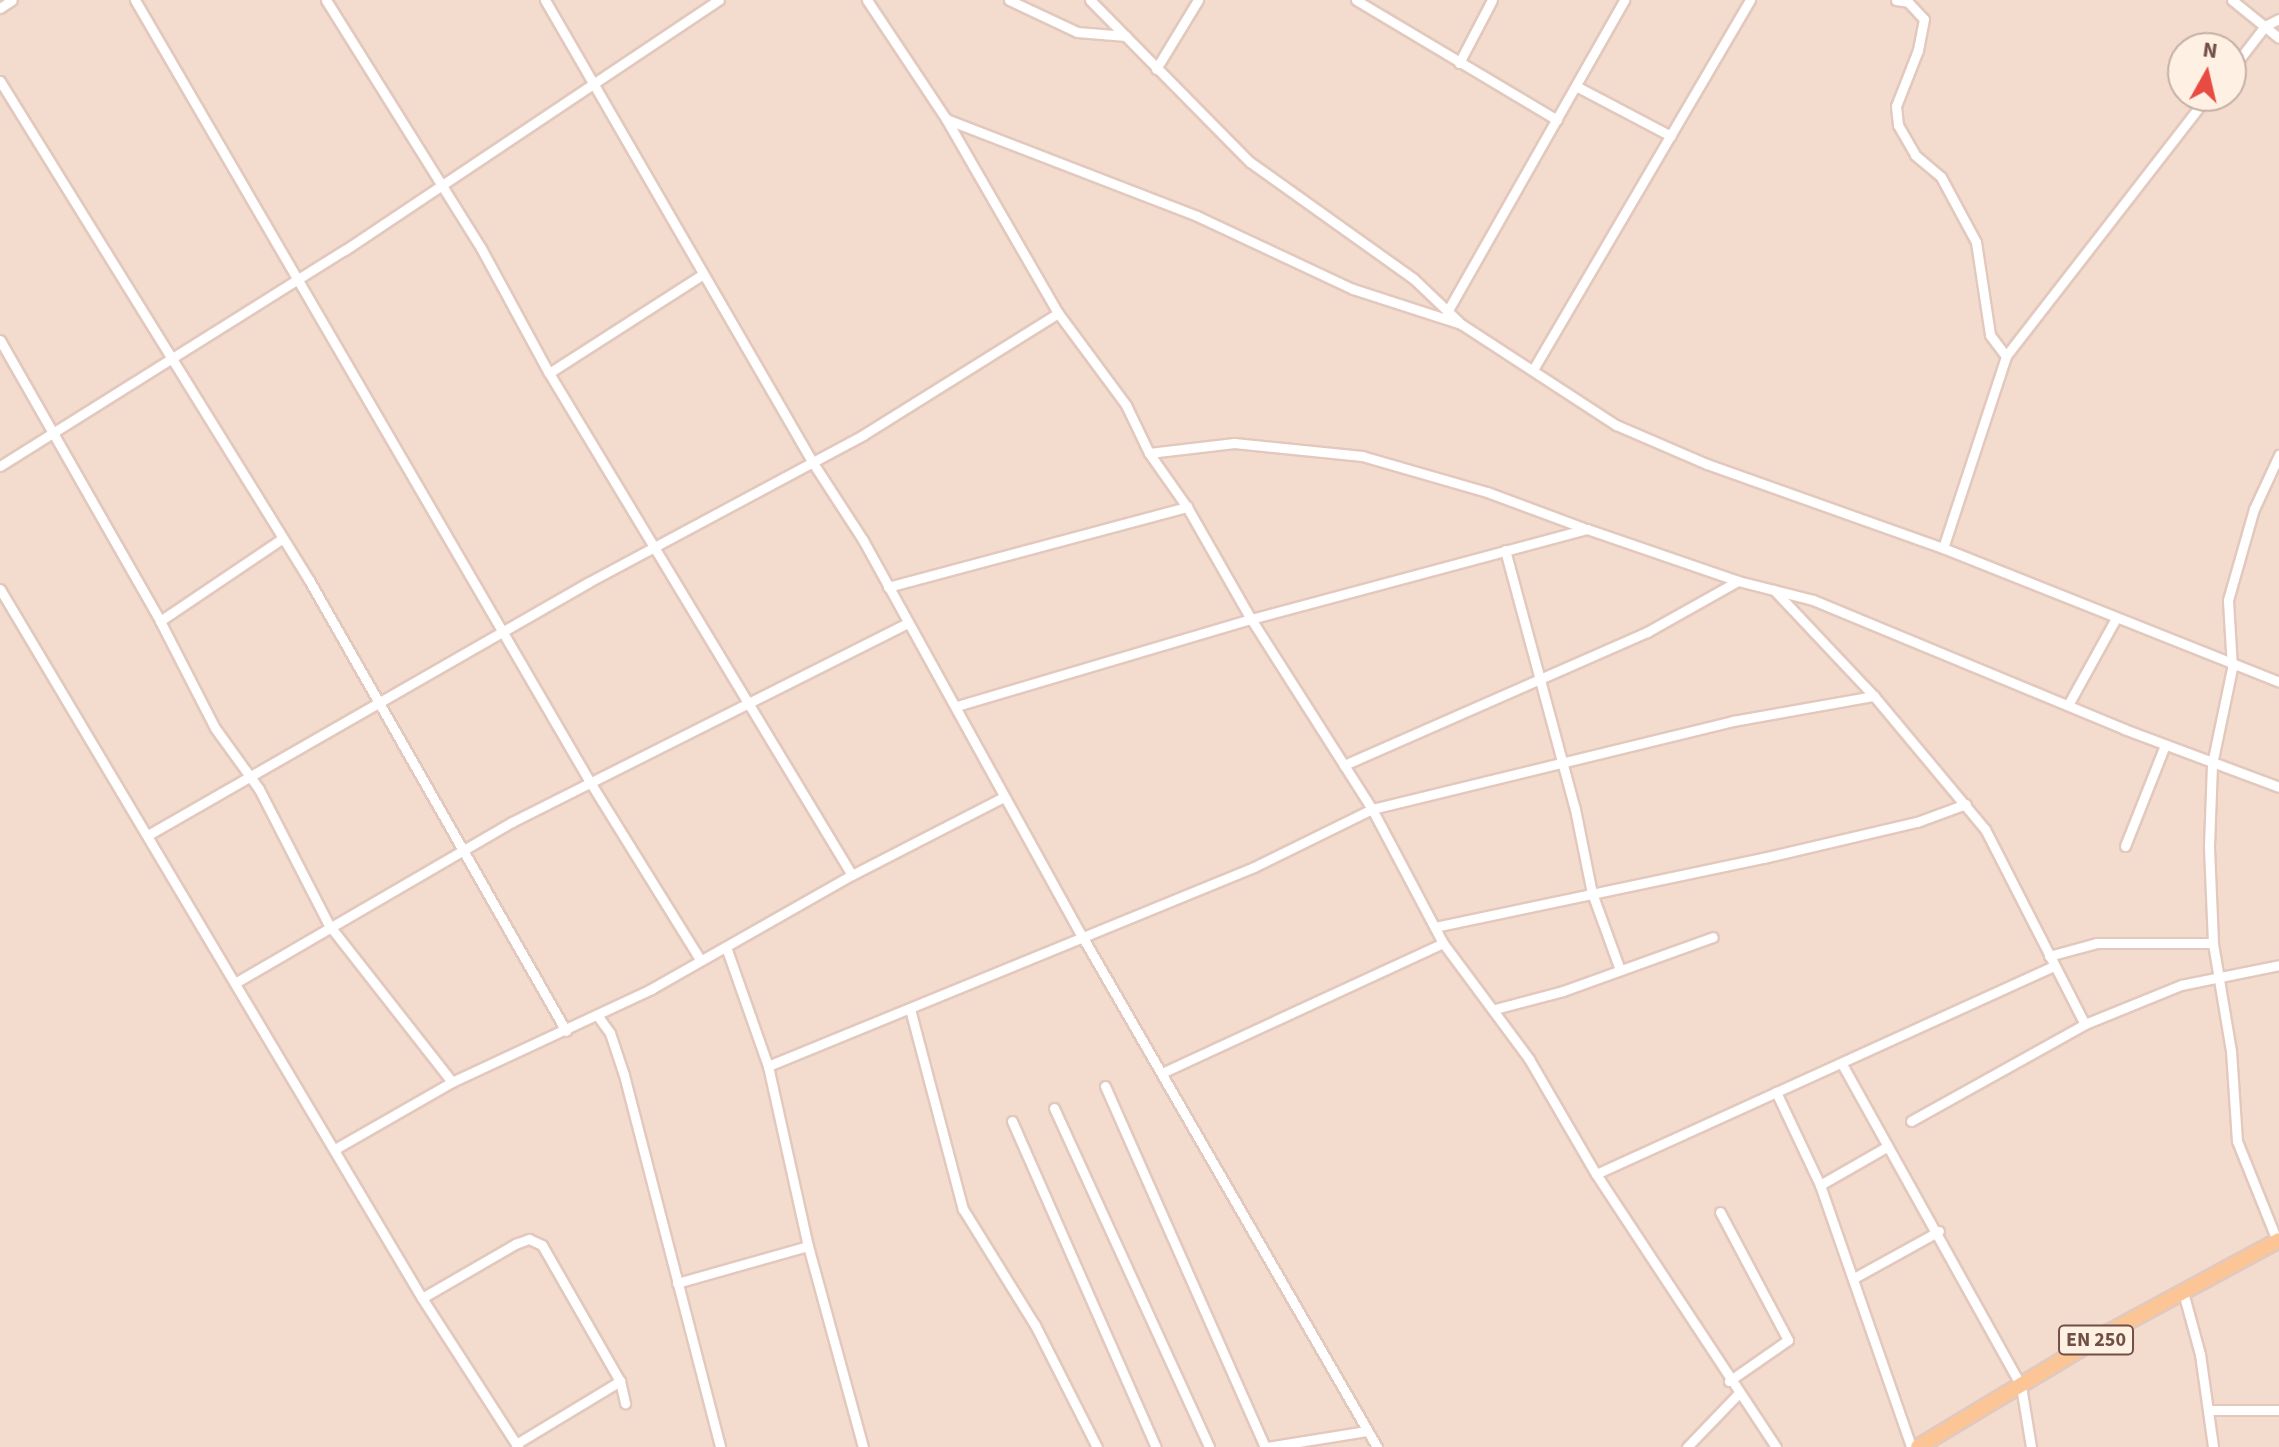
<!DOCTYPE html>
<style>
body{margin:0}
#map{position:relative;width:2279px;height:1447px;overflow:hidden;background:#fcebde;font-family:"Source Sans 3",sans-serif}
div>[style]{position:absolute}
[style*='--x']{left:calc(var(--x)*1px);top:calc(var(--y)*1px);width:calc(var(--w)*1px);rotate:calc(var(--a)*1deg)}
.residential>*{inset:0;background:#f3dccd}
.roads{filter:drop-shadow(2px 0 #e2c8bd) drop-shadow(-2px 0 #e2c8bd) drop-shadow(0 2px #e2c8bd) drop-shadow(0 -2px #e2c8bd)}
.street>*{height:9px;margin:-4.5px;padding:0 4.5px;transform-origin:4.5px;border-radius:4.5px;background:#fff}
.primary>*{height:14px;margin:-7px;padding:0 7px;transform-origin:7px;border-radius:7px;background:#fcc595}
span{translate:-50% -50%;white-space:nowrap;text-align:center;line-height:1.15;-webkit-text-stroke:8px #fff0e4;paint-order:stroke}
.shield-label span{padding:2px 6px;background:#fff0e4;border:2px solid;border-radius:6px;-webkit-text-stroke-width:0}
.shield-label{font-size:20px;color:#714f47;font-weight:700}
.north{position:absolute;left:2167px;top:32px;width:80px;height:80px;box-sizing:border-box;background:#fff0e4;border:2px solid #c6b0a5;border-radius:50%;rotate:8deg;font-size:22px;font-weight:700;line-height:32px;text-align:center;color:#714f47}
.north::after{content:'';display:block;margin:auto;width:28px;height:36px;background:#e84b41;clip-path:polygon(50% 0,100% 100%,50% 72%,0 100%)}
</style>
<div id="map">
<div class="residential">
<i style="clip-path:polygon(evenodd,0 0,2279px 0,2279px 1447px,0 1447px,0 0,2183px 48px,2231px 48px,2231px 96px,2183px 96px,2183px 48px)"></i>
</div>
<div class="roads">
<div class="street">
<i style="--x:135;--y:0;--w:905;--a:59.81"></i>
<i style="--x:590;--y:782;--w:207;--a:58.2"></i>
<i style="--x:326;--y:0;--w:292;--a:58"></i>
<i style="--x:481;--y:248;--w:142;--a:61.5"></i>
<i style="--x:549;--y:373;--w:586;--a:58.89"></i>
<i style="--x:545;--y:0;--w:535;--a:59.94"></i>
<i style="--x:813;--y:463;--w:92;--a:57"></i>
<i style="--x:863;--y:540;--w:453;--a:61.1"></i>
<i style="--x:1082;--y:936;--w:590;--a:60"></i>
<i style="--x:867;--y:0;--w:143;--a:56.4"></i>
<i style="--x:946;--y:119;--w:224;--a:60"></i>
<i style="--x:1058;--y:313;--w:114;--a:53.5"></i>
<i style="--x:1126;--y:405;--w:53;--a:64.4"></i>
<i style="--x:1149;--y:453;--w:66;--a:54.9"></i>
<i style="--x:1187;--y:507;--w:129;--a:60.3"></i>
<i style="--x:1251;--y:619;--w:225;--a:57.5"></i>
<i style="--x:1372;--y:809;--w:152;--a:62.1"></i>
<i style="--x:1443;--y:943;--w:144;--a:53.4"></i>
<i style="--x:1529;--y:1059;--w:133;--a:59.8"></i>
<i style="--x:1596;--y:1174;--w:327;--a:56.6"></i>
<i style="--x:1009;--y:0;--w:75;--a:25.2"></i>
<i style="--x:1077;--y:32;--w:49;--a:4.7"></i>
<i style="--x:1090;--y:0;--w:228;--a:45.4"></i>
<i style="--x:1250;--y:162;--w:201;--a:35.5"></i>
<i style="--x:1414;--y:279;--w:65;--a:43.8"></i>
<i style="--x:1461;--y:324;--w:185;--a:33.1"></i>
<i style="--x:1616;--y:425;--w:99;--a:23.2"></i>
<i style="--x:1707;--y:464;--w:251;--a:19.6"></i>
<i style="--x:1943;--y:548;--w:362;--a:21.7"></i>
<i style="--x:1356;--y:0;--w:234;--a:30.8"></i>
<i style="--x:1896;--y:0;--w:12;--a:9"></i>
<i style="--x:1908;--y:2;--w:23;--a:47"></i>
<i style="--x:1924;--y:19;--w:32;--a:101"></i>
<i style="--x:1918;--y:50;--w:60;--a:111.4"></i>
<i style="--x:1896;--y:106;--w:19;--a:84"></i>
<i style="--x:1898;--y:125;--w:34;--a:60"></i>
<i style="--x:1915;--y:155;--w:34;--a:40"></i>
<i style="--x:1941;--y:177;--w:74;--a:61.7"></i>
<i style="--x:1976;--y:242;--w:94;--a:81.4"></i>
<i style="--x:1990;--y:335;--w:26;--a:53"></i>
<i style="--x:2232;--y:0;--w:60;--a:39"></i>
<i style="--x:0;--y:8;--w:14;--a:-34"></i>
<i style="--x:1459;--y:63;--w:71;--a:-62.4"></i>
<i style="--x:1156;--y:69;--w:81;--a:-58.7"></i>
<i style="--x:2231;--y:70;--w:56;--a:-52.3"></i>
<i style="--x:2265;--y:26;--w:16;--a:-27"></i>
<i style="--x:0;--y:81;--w:587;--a:58.23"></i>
<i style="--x:309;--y:580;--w:519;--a:60.32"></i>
<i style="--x:1576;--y:86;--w:107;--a:27.8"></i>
<i style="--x:946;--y:119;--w:269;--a:21.1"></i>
<i style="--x:1197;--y:216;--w:172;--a:25.1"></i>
<i style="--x:1353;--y:289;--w:110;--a:17.9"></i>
<i style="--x:1447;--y:312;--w:359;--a:-60.4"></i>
<i style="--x:0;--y:340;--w:323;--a:60.3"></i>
<i style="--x:160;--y:621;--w:120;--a:62.8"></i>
<i style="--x:215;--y:728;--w:75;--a:54.2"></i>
<i style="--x:259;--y:789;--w:153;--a:62.8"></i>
<i style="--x:329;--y:925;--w:199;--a:51.9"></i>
<i style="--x:1534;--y:368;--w:427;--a:-59.6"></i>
<i style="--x:549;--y:373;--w:183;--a:-32.7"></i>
<i style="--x:1149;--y:453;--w:86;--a:-6.7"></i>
<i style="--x:1234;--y:443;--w:129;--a:5.8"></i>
<i style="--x:1362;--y:456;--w:130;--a:16.1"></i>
<i style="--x:1487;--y:492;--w:103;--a:20.4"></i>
<i style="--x:0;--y:466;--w:407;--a:-32.1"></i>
<i style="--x:345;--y:250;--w:450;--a:-33.8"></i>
<i style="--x:1943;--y:548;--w:202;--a:-71.8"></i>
<i style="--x:2006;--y:356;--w:329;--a:-52.2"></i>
<i style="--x:1505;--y:550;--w:268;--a:74.9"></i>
<i style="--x:1575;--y:809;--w:86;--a:78.6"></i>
<i style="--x:1592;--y:893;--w:82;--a:70"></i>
<i style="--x:888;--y:587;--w:310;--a:-15"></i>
<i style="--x:0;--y:589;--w:825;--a:59.24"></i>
<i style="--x:422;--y:1298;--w:177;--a:57.2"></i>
<i style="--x:1774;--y:590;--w:146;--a:46.7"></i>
<i style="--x:1874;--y:696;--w:173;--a:50.2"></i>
<i style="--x:1985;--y:829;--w:219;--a:62.9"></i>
<i style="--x:160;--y:621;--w:148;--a:-34"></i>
<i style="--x:2068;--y:705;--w:97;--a:-61.1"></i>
<i style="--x:957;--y:706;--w:307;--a:-16.5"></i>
<i style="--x:1251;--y:619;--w:348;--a:-15"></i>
<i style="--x:1587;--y:529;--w:160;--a:19"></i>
<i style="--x:1738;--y:581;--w:77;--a:14.2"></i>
<i style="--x:1813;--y:600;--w:337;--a:22.5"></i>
<i style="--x:2124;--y:729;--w:165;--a:20.5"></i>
<i style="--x:1344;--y:765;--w:331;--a:-23.7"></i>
<i style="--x:1647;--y:632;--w:104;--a:-29.3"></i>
<i style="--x:148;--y:835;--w:508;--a:-29.84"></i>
<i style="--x:589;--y:582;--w:311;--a:-28.2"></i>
<i style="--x:863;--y:435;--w:230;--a:-32"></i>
<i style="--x:2125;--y:846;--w:109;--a:-68.4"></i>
<i style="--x:1435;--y:927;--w:335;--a:-11.9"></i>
<i style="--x:1763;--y:858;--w:158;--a:-13.2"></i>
<i style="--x:1917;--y:822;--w:52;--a:-20.2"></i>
<i style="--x:726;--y:947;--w:126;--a:70.6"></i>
<i style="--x:768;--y:1066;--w:184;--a:77.5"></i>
<i style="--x:808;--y:1246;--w:208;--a:74.7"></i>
<i style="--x:2049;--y:956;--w:50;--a:-15.2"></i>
<i style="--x:2097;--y:943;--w:116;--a:0"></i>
<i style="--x:235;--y:983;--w:320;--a:-30.2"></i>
<i style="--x:512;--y:822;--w:442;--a:-26.7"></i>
<i style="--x:910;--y:1009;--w:207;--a:75.2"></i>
<i style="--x:963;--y:1209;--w:137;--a:58.2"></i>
<i style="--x:1035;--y:1325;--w:137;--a:63.1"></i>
<i style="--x:1495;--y:1009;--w:70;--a:-14.8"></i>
<i style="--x:1563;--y:991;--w:159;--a:-19.8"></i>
<i style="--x:597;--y:1015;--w:22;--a:54"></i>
<i style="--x:610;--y:1033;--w:44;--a:71.6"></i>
<i style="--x:624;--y:1075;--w:384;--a:75.5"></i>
<i style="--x:1842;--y:1064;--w:368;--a:60.9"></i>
<i style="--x:2021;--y:1386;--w:62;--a:80.7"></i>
<i style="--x:768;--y:1066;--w:525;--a:-22.27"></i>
<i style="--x:1254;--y:867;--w:131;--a:-26.2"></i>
<i style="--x:1372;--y:809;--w:372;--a:-13.7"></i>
<i style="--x:1733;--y:721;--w:143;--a:-10.1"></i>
<i style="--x:1164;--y:1072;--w:307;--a:-24.8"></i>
<i style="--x:1105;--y:1086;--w:395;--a:66.1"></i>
<i style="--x:1776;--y:1092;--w:103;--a:64.7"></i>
<i style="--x:1820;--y:1185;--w:277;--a:70.8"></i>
<i style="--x:1054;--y:1108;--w:373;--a:65.4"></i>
<i style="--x:1012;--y:1121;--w:356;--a:66.2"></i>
<i style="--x:1911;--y:1121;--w:199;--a:-29.1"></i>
<i style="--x:2085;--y:1024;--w:104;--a:-22.1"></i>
<i style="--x:2181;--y:985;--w:100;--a:-11.5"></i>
<i style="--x:335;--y:1149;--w:135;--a:-29.8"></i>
<i style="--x:452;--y:1082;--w:220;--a:-25"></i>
<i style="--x:651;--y:989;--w:231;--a:-29.6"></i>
<i style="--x:852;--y:875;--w:171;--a:-27.2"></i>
<i style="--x:1596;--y:1174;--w:503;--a:-24.43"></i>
<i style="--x:1820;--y:1185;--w:78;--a:-29.8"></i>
<i style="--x:1720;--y:1212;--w:145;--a:62"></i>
<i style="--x:1788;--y:1340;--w:72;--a:145.2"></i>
<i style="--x:2278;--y:1243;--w:110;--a:-111.9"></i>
<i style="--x:2237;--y:1141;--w:90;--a:-93.8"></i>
<i style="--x:2231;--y:1051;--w:109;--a:-99.5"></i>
<i style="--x:2213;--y:943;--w:97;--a:-92.4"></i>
<i style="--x:2209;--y:846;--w:82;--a:-87.9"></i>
<i style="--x:2212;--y:764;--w:98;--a:-78.2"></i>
<i style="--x:2232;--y:668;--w:68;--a:-93.4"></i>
<i style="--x:2228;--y:600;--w:95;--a:-74.1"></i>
<i style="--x:2254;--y:509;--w:60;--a:-65.2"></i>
<i style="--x:1854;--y:1278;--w:97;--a:-28.9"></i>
<i style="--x:677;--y:1283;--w:136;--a:-15.8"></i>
<i style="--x:2183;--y:1292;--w:64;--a:74.7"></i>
<i style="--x:2200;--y:1354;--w:94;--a:82"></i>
<i style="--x:422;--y:1298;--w:108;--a:-30.1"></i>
<i style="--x:515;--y:1244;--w:15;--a:-20"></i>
<i style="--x:529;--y:1239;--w:14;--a:25"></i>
<i style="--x:542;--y:1245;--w:157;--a:60.2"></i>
<i style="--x:620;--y:1381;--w:23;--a:77"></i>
<i style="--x:2210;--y:1410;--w:69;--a:0"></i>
<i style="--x:516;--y:1444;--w:122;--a:-31.2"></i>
<i style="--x:1267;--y:1447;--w:101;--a:-9.1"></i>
<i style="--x:1687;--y:1447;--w:72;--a:-46.1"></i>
</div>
<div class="primary">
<i style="--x:1918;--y:1447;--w:223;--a:-31.1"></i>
<i style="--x:2109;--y:1332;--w:193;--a:-28.4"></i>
</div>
</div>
<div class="shield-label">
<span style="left:2096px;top:1340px">EN 250</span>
</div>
<div class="north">N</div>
</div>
